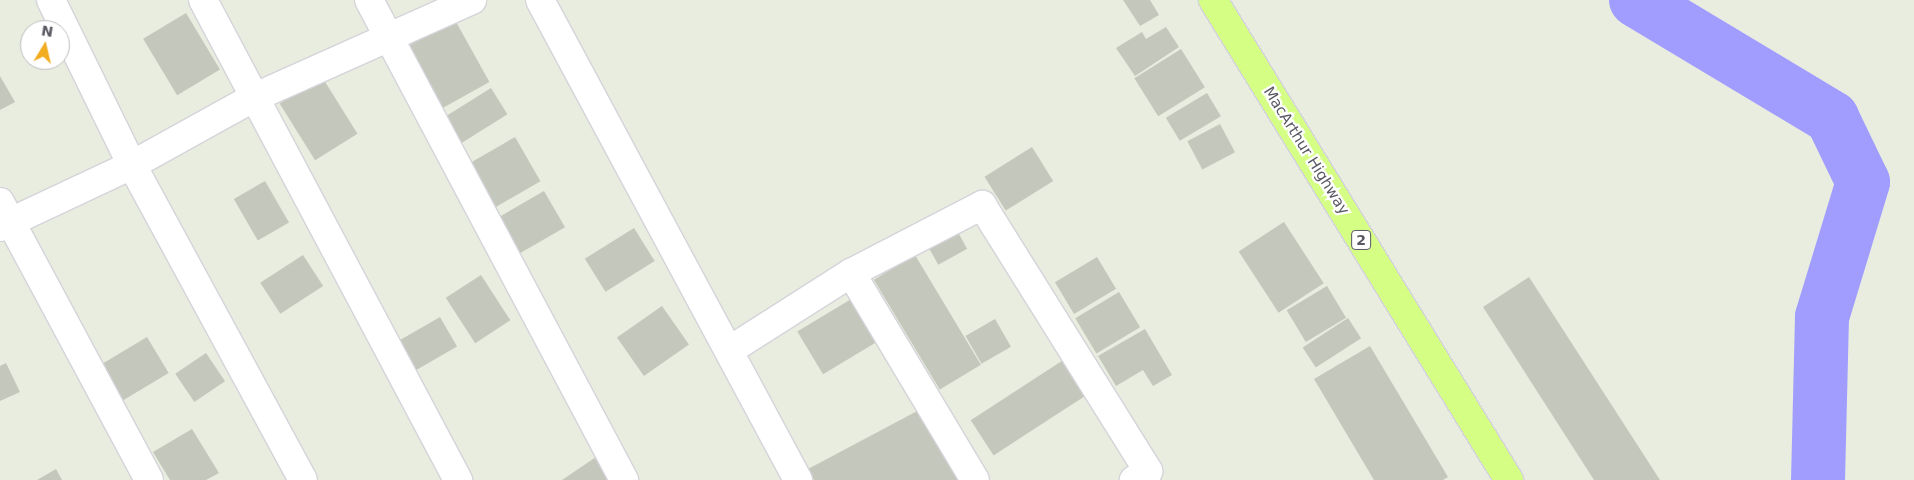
<!DOCTYPE html>
<style>
body{margin:0}
#map{position:relative;width:1914px;height:480px;overflow:hidden;background:#e8eddf;font-family:"DejaVu Sans",sans-serif}
div>[style]{position:absolute}
[style*='--x']{left:calc(var(--x)*1px);top:calc(var(--y)*1px);width:calc(var(--w)*1px);rotate:calc(var(--a)*1deg)}
.river>*{height:54px;margin:-27px;padding:0 27px;transform-origin:27px;border-radius:27px;background:#a09dff}
.building>*{inset:0;background:#c4c7bc;transform-origin:0 0}
.roads{filter:drop-shadow(1px 0 #d5d3da) drop-shadow(-1px 0 #d5d3da) drop-shadow(0 1px #d5d3da) drop-shadow(0 -1px #d5d3da)}
.street>*{height:28px;margin:-14px;padding:0 14px;transform-origin:14px;border-radius:14px;background:#fff}
.highway>*{height:28px;margin:-14px;padding:0 14px;transform-origin:14px;border-radius:14px;background:#d5ff84}
span{translate:-50% -50%;white-space:nowrap;text-align:center;line-height:1.15;-webkit-text-stroke:4.5px #fff;paint-order:stroke}
.shield-label span{padding:1px 4px;background:#fff;border:1px solid;border-radius:4px;-webkit-text-stroke-width:0}
.shield-label{font-size:14px;color:#5a5862;font-weight:700}
.street-label{font-size:15px;color:#5a5862}
.north{position:absolute;left:20px;top:20px;width:50px;height:50px;box-sizing:border-box;background:#fff;border:1px solid #bdbcc0;border-radius:50%;rotate:9deg;font-size:14px;font-weight:700;line-height:20px;text-align:center;color:#5a5862}
.north::after{content:'';display:block;margin:auto;width:18px;height:22px;background:#f2ac20;clip-path:polygon(50% 0,100% 100%,50% 72%,0 100%)}
</style>
<div id="map">
<div class="river">
<i style="--x:1636;--y:0;--w:229;--a:31"></i>
<i style="--x:1832;--y:118;--w:71;--a:64.2"></i>
<i style="--x:1863;--y:182;--w:141;--a:106.9"></i>
<i style="--x:1822;--y:317;--w:163;--a:91.4"></i>
</div>
<div class="building">
<i style="clip-path:polygon(1123px 0,1150px 0,1159px 15px,1140px 26px)"></i>
<i style="left:186px;top:13px;width:66px;height:50px;rotate:59deg"></i>
<i style="left:455px;top:20px;width:71px;height:56px;rotate:61deg"></i>
<i style="clip-path:polygon(1166px 27px,1179px 47px,1135px 76px,1116px 48px,1142px 32px,1146px 39px)"></i>
<i style="left:1181px;top:49px;width:45px;height:55px;rotate:58deg"></i>
<i style="clip-path:polygon(0 76px,15px 102px,0 110px)"></i>
<i style="left:322px;top:77px;width:67px;height:50px;rotate:58deg"></i>
<i style="left:491px;top:88px;width:31px;height:57px;rotate:58deg"></i>
<i style="left:1207px;top:93px;width:27px;height:48px;rotate:59deg"></i>
<i style="left:1220px;top:124px;width:32px;height:37px;rotate:62deg"></i>
<i style="left:515px;top:137px;width:51px;height:59px;rotate:60deg"></i>
<i style="left:1032px;top:147px;width:40px;height:56px;rotate:58deg"></i>
<i style="left:265px;top:181px;width:48px;height:36px;rotate:60deg"></i>
<i style="left:544px;top:191px;width:42px;height:57px;rotate:60deg"></i>
<i style="left:1284px;top:222px;width:73px;height:54px;rotate:57deg"></i>
<i style="left:955px;top:227px;width:25px;height:33px;rotate:61deg"></i>
<i style="left:634px;top:228px;width:39px;height:58px;rotate:58deg"></i>
<i style="left:303px;top:255px;width:37px;height:51px;rotate:57deg"></i>
<i style="left:915px;top:255px;width:128px;height:48px;rotate:59deg"></i>
<i style="left:1097px;top:257px;width:37px;height:49px;rotate:59deg"></i>
<i style="left:481px;top:275px;width:54px;height:42px;rotate:57deg"></i>
<i style="clip-path:polygon(1529px 277px,1660px 480px,1594px 480px,1483px 307px)"></i>
<i style="left:1327px;top:286px;width:37px;height:47px;rotate:59deg"></i>
<i style="left:1119px;top:292px;width:41px;height:51px;rotate:59deg"></i>
<i style="left:853px;top:298px;width:50px;height:65px;rotate:59deg"></i>
<i style="left:662px;top:306px;width:47px;height:55px;rotate:55deg"></i>
<i style="left:440px;top:317px;width:34px;height:48px;rotate:60deg"></i>
<i style="left:1348px;top:318px;width:24px;height:54px;rotate:57deg"></i>
<i style="left:995px;top:319px;width:32px;height:34px;rotate:60deg"></i>
<i style="clip-path:polygon(1145px 329px,1172px 375px,1153px 386px,1143px 370px,1116px 386px,1098px 356px)"></i>
<i style="left:147px;top:337px;width:42px;height:53px;rotate:59deg"></i>
<i style="clip-path:polygon(1370px 346px,1448px 477px,1443px 480px,1374px 480px,1314px 379px)"></i>
<i style="left:206px;top:353px;width:34px;height:37px;rotate:56deg"></i>
<i style="left:1068px;top:357px;width:42px;height:116px;rotate:57deg"></i>
<i style="clip-path:polygon(6px 363px,20px 392px,0 401px,0 366px)"></i>
<i style="clip-path:polygon(921px 409px,961px 480px,814px 480px,808px 469px)"></i>
<i style="clip-path:polygon(192px 429px,219px 473px,206px 480px,170px 480px,153px 452px)"></i>
<i style="clip-path:polygon(596px 457px,611px 480px,562px 480px)"></i>
<i style="clip-path:polygon(56px 469px,62px 480px,37px 480px)"></i>
</div>
<div class="roads">
<div class="street">
<i style="--x:51;--y:0;--w:184;--a:63.9"></i>
<i style="--x:132;--y:165;--w:358;--a:61.5"></i>
<i style="--x:203;--y:0;--w:544;--a:62.02"></i>
<i style="--x:369;--y:0;--w:544;--a:62.02"></i>
<i style="--x:540;--y:0;--w:545;--a:61.74"></i>
<i style="--x:0;--y:202;--w:315;--a:61.8"></i>
<i style="--x:0;--y:227;--w:146;--a:-25.2"></i>
<i style="--x:132;--y:165;--w:138;--a:-29"></i>
<i style="--x:253;--y:98;--w:240;--a:-24.1"></i>
<i style="--x:851;--y:273;--w:241;--a:59.1"></i>
<i style="--x:730;--y:350;--w:143;--a:-32.5"></i>
<i style="--x:851;--y:273;--w:148;--a:-27.4"></i>
<i style="--x:982;--y:205;--w:314;--a:58"></i>
<i style="--x:1148;--y:471;--w:17;--a:147"></i>
</div>
<div class="highway">
<i style="--x:1213;--y:0;--w:564;--a:58.34"></i>
</div>
</div>
<div class="shield-label">
<span style="left:1361px;top:240px">2</span>
</div>
<div class="street-label">
<span style="left:1306px;top:151px;rotate:58deg">MacArthur Highway</span>
</div>
<div class="north">N</div>
</div>
